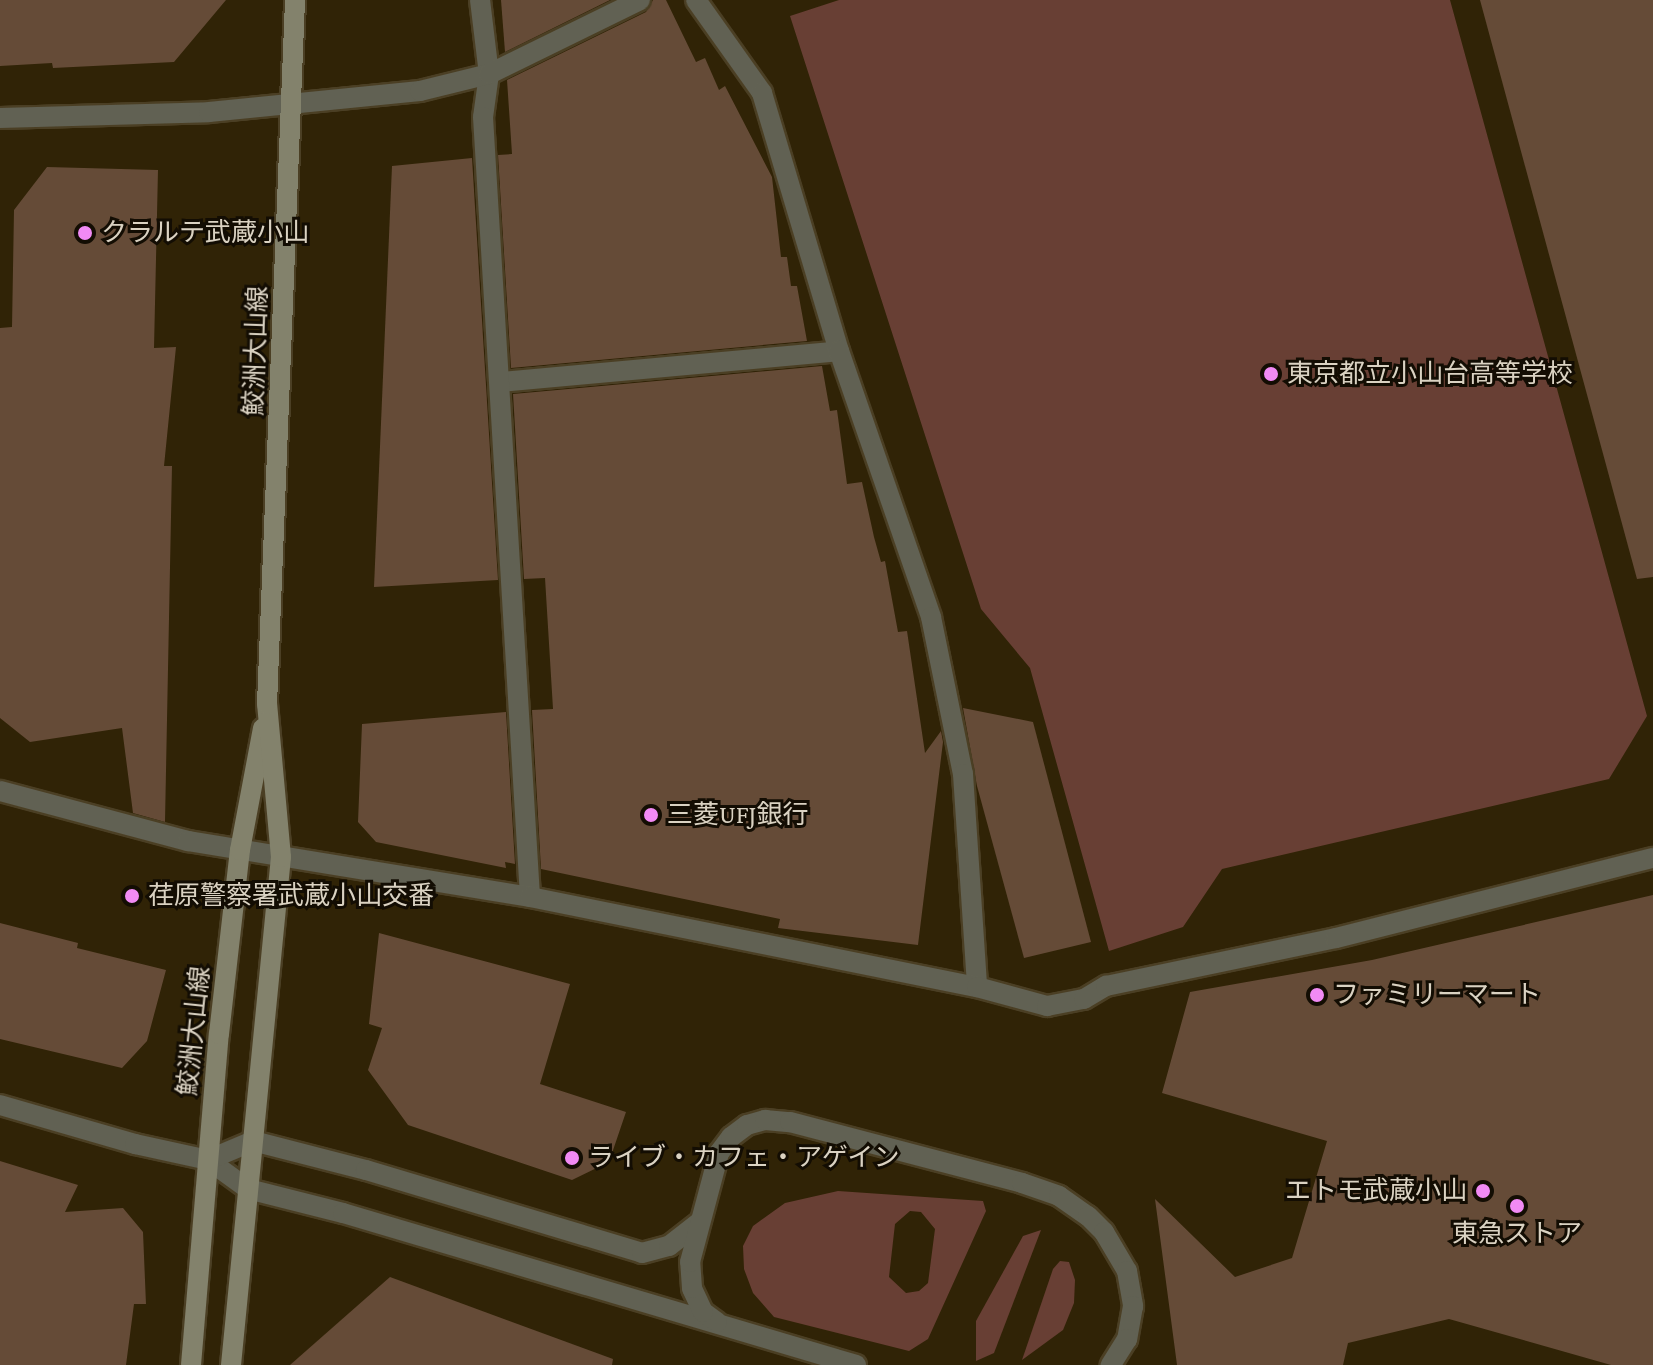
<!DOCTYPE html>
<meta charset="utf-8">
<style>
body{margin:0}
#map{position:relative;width:1653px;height:1365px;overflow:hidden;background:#302306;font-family:"Crimson Pro","Noto Sans JP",serif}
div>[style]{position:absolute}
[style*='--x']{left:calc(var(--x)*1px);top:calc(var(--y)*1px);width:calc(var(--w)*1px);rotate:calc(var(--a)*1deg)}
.green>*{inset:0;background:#683f34}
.building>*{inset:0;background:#654b37}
.roads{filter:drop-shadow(2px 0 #4b3f24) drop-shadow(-2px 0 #4b3f24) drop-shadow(0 2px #4b3f24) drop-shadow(0 -2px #4b3f24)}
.service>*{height:20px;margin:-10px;padding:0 10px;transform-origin:10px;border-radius:10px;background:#616153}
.minor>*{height:20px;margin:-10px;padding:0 10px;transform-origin:10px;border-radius:10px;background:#616153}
.tertiary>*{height:20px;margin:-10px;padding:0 10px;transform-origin:10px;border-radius:10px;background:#616153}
.secondary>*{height:20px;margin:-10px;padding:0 10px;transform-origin:10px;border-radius:10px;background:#83826c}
.dots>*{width:22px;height:22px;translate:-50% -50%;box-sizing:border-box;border:4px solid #130d03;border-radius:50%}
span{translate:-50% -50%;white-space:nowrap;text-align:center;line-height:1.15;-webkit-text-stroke:6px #130d03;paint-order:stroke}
.poi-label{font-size:26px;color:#dad2c2}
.left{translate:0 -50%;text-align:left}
.right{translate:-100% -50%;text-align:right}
.street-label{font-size:26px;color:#dad2c2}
</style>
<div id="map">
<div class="green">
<i style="clip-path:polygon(839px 0,1450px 0,1647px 716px,1609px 779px,1222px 869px,1183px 927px,1109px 951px,1030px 668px,981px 609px,790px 16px)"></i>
<i style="clip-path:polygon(evenodd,838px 1191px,983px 1201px,986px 1211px,928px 1339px,909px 1351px,774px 1317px,753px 1293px,744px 1269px,743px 1246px,753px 1226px,785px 1203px,838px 1191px,910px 1211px,921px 1212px,935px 1229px,928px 1283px,919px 1291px,906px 1293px,889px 1277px,895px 1224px,910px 1211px)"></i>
<i style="clip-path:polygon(1041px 1230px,994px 1353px,976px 1361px,976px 1321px,1023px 1236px)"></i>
<i style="clip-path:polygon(1060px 1261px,1069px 1262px,1075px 1280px,1074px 1303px,1063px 1330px,1022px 1360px,1053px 1269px)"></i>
</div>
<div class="building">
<i style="clip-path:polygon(0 0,226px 0,174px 62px,53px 68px,52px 63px,0 66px)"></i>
<i style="clip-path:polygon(501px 0,610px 0,505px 52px)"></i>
<i style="clip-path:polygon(653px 0,666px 0,696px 62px,705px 58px,719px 90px,725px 86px,772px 177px,781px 257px,787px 257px,791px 286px,797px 286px,807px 341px,511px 368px,498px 155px,512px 154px,507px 80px,646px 12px)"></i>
<i style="clip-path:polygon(1480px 0,1653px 0,1653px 577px,1637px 579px)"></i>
<i style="clip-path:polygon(472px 158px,498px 580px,374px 587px,392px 166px)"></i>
<i style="clip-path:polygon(47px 167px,158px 170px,154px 348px,176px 347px,164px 466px,172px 466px,165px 822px,133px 813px,122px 728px,30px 742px,0 718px,0 328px,12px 327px,14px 210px)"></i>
<i style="clip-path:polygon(822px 366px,830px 411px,837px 410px,847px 484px,862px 482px,874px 537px,881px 562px,885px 561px,898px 632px,907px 631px,925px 753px,941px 731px,943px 742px,918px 945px,778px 928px,780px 919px,541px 869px,532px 710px,553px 709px,545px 578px,524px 579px,513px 394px)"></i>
<i style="clip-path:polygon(963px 708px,1033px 722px,1091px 942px,1024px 958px,977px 786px)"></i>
<i style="clip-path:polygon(506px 712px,515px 864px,505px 862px,506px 868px,376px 842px,358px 822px,362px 724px)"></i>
<i style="clip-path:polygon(1653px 895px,1653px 1365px,1611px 1365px,1449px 1319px,1348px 1343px,1343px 1365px,1177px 1365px,1155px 1199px,1235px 1277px,1292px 1258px,1327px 1141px,1162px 1093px,1190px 992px,1372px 960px)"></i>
<i style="clip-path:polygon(0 923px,78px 943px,77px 948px,166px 970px,147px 1041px,122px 1068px,0 1039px)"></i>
<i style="clip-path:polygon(379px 933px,570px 984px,540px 1084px,626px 1112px,609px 1162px,572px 1180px,408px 1125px,368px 1070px,382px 1028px,369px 1024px)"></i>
<i style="clip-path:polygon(0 1161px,78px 1185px,65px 1212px,123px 1208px,143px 1232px,146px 1304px,134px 1304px,126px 1365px,0 1365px)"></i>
<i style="clip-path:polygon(390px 1277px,613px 1359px,612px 1365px,290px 1365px)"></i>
</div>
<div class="roads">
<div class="service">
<i style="--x:501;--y:382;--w:339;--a:-5.2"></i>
</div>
<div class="minor">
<i style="--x:480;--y:0;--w:75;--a:83.1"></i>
<i style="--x:489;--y:74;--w:43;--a:97.9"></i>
<i style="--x:483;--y:117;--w:781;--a:86.55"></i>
<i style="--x:696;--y:0;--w:114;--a:54.6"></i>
<i style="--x:762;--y:93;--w:269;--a:73.4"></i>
<i style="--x:839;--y:351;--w:281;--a:70.9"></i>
<i style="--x:931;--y:617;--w:160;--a:78.5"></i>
<i style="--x:963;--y:774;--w:213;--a:86.2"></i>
<i style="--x:0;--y:118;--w:209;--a:-1.6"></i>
<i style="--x:209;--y:112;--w:212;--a:-5.7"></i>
<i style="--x:420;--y:91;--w:71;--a:-13.8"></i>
<i style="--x:489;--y:74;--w:168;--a:-26.1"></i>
<i style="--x:0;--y:791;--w:195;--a:14.9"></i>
<i style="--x:188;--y:841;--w:347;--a:9.3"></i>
<i style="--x:530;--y:897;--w:456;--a:11.4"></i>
<i style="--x:977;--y:987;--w:73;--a:15.2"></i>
<i style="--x:1047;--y:1006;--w:38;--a:-11"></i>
<i style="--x:1084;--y:999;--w:26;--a:-31"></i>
<i style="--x:1106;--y:986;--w:235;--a:-11.8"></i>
<i style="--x:1336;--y:938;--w:327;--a:-14.2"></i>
</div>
<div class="tertiary">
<i style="--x:0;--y:1105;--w:141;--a:16.1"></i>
<i style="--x:135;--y:1144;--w:75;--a:12.4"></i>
<i style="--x:208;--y:1160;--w:49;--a:35.9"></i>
<i style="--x:248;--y:1189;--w:98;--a:14.2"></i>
<i style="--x:343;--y:1213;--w:535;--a:16.5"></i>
<i style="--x:208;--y:1160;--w:49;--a:-22.9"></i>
<i style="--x:253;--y:1141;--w:117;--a:14.4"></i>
<i style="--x:366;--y:1170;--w:288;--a:16.7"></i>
<i style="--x:642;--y:1253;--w:28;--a:-15"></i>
<i style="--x:669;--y:1246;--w:39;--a:-38"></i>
<i style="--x:717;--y:1322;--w:17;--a:-144"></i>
<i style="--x:703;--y:1312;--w:26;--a:-115"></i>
<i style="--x:692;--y:1288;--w:26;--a:-94"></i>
<i style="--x:690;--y:1262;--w:113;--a:-75.1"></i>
<i style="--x:719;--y:1153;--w:20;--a:-53"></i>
<i style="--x:731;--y:1137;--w:20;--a:-37"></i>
<i style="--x:747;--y:1125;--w:19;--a:-16"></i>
<i style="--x:765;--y:1120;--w:25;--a:5"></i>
<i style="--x:790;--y:1122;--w:240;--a:14.7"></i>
<i style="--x:1022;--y:1183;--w:39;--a:19"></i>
<i style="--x:1059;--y:1196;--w:35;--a:35"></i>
<i style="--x:1088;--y:1216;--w:23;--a:45"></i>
<i style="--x:1104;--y:1232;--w:45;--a:59.5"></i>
<i style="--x:1127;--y:1271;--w:36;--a:80"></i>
<i style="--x:1133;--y:1306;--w:34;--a:100"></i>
<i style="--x:1127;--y:1339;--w:31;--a:122"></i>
</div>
<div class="secondary">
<i style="--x:191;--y:1365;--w:332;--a:-85.2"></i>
<i style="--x:219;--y:1034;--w:185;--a:-83.5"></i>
<i style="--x:240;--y:850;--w:124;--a:-79.3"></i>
<i style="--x:231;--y:1365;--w:510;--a:-84.38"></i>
<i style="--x:281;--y:857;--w:154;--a:-95.2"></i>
<i style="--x:267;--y:704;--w:705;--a:-87.72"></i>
</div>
</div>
<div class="dots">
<i style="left:85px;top:233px;background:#f18af4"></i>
<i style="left:1271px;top:374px;background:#f18af4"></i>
<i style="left:651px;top:815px;background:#f18af4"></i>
<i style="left:132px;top:896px;background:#f18af4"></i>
<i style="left:1317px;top:995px;background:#f18af4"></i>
<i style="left:572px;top:1158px;background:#f18af4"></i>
<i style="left:1483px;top:1191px;background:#f18af4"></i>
<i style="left:1517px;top:1206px;background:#f18af4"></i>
</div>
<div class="poi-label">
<span class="left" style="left:101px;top:233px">クラルテ武蔵小山</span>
<span class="left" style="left:1287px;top:374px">東京都立小山台高等学校</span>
<span class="left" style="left:667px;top:815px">三菱UFJ銀行</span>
<span class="left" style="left:148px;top:896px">荏原警察署武蔵小山交番</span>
<span class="left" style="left:1333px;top:995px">ファミリーマート</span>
<span class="left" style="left:588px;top:1158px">ライブ・カフェ・アゲイン</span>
<span class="right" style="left:1467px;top:1191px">エトモ武蔵小山</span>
<span style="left:1517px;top:1234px">東急ストア</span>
</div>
<div class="street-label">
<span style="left:256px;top:351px;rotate:-88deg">鮫洲大山線</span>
<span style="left:194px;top:1031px;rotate:-84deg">鮫洲大山線</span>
</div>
</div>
